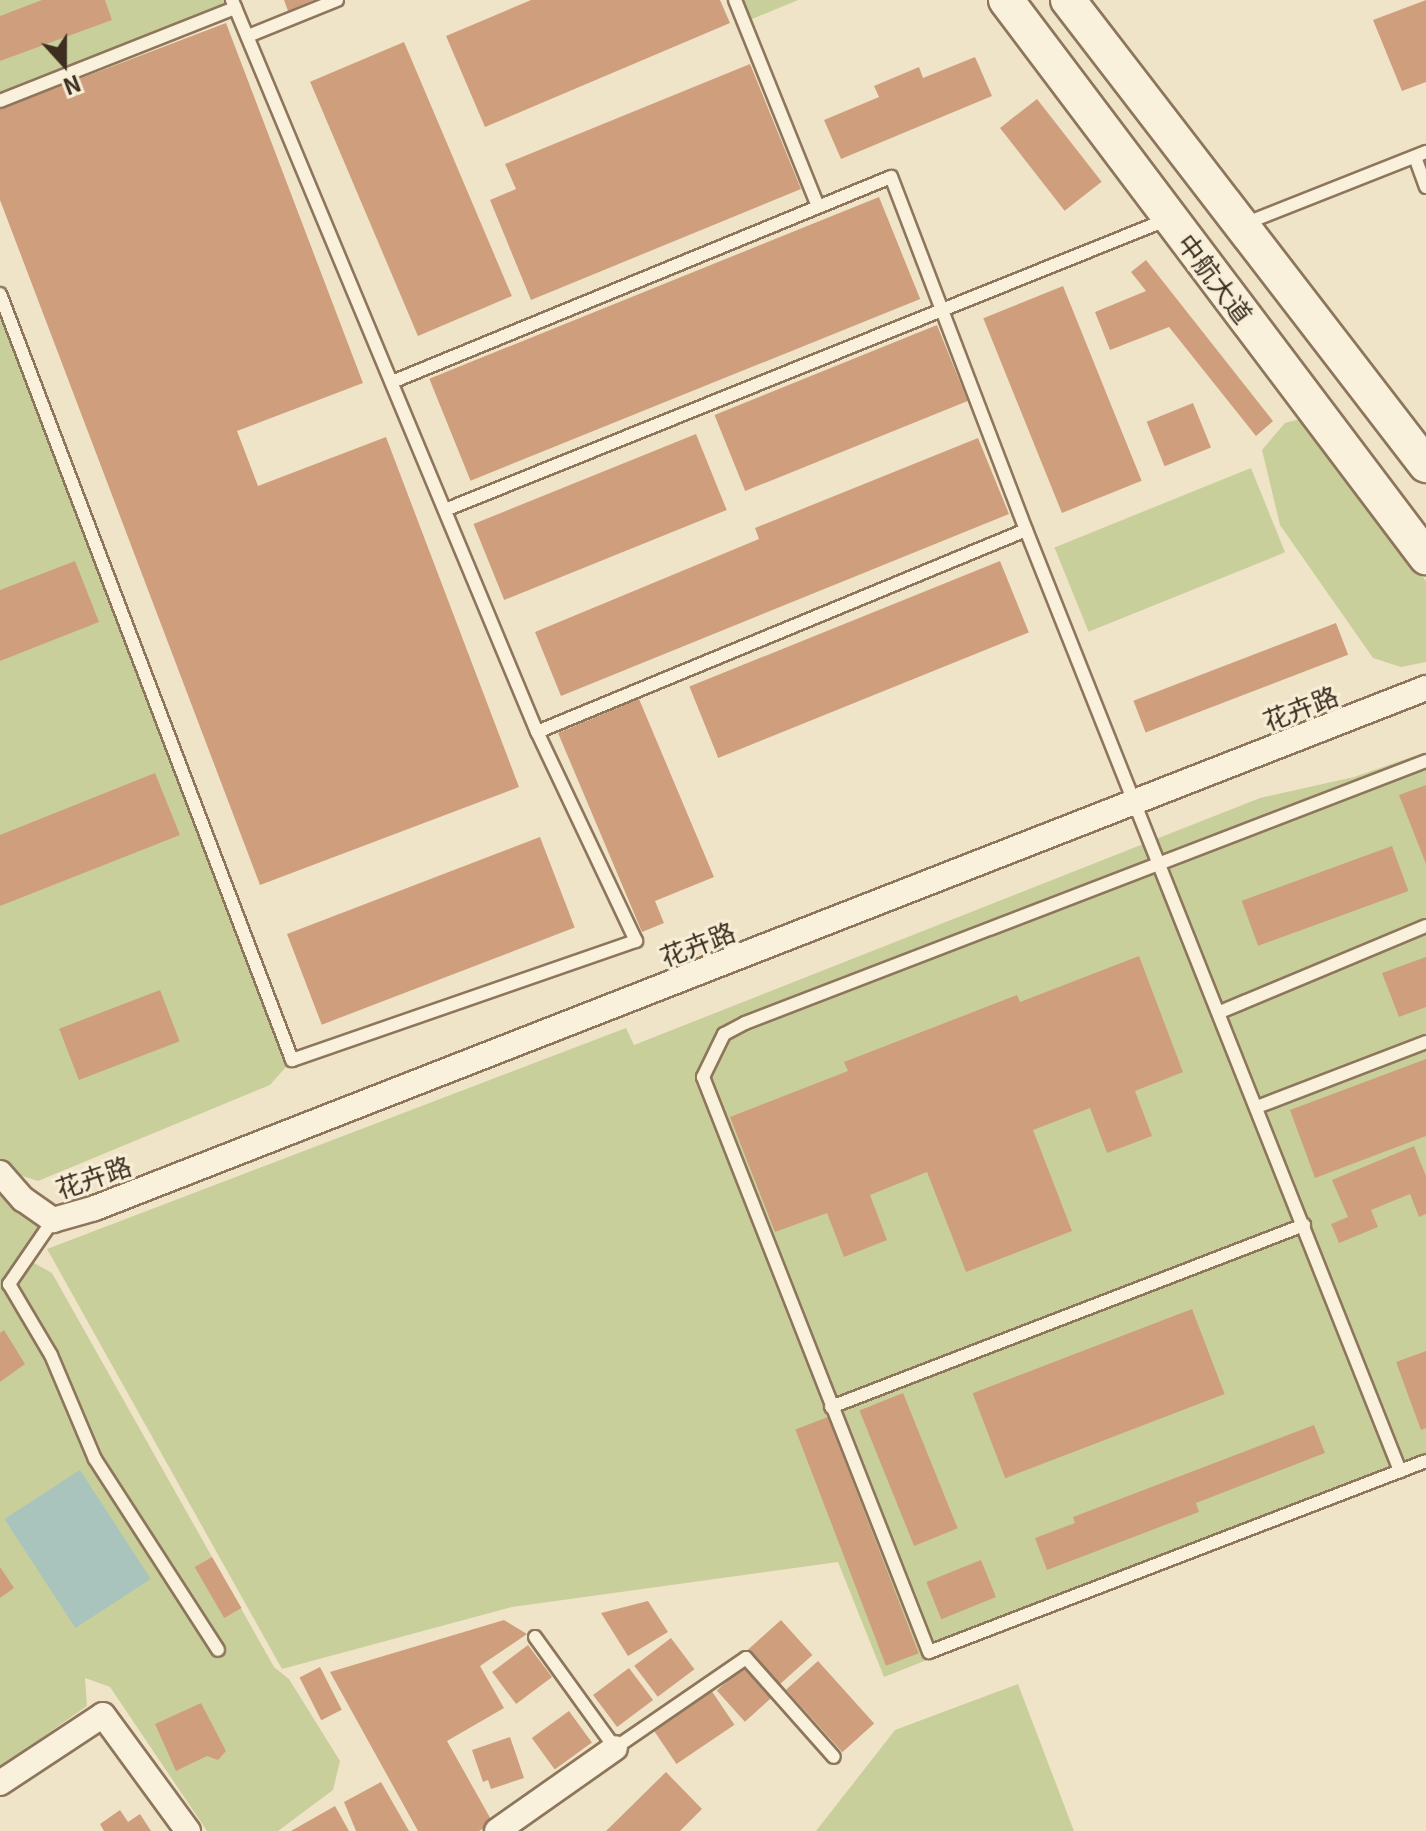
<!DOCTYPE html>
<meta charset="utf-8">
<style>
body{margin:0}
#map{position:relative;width:1426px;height:1831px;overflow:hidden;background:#f0e4c8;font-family:Georgia,"Noto Sans SC",serif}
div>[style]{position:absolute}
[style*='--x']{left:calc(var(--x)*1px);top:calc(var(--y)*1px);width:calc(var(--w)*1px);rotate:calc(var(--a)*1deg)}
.green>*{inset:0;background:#c9cf9b;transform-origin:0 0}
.water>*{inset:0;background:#a9c4bc;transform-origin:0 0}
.building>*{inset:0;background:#cf9f7d;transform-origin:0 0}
.roads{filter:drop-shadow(2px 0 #8d765c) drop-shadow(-2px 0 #8d765c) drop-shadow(0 2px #8d765c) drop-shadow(0 -2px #8d765c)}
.service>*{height:12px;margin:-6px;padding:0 6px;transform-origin:6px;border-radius:6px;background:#faf1dc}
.minor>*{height:24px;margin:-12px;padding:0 12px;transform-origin:12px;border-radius:12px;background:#faf1dc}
.secondary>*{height:34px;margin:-17px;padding:0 17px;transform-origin:17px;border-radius:17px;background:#faf1dc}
span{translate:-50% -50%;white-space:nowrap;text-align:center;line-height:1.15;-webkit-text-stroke:6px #f7eed8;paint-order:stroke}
.street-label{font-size:26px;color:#3d2e20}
.north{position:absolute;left:24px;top:24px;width:80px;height:80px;-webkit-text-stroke:6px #f7eed8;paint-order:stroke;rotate:159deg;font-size:22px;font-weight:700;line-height:32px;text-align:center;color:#3d2e20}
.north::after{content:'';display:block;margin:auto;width:28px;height:36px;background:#3d2e20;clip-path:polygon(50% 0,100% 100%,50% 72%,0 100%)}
</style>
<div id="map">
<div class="green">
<i style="clip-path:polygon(0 0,232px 0,235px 8px,0 101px)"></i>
<i style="clip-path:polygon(735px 0,798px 0,745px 22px)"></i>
<i style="clip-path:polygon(0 294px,292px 1060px,270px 1085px,38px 1181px,0 1169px)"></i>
<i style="clip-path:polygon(1308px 417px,1426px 581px,1426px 662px,1401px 667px,1373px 658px,1280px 525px,1262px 450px,1285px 423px)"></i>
<i style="left:1251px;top:468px;width:91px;height:212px;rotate:68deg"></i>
<i style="clip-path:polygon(1426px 752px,1426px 1459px,929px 1652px,927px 1660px,884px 1677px,838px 1562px,512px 1607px,282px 1669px,47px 1249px,626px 1028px,634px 1045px,1260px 798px,1354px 777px)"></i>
<i style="clip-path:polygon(0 1189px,39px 1223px,41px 1237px,27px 1259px,52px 1273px,274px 1667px,289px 1679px,340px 1761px,333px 1790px,278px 1831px,207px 1831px,110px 1687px,85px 1678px,87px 1706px,0 1767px)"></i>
<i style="clip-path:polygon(1018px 1684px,1074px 1831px,816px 1831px,895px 1730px)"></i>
</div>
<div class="water">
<i style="left:80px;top:1470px;width:130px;height:90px;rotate:57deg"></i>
</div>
<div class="building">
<i style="clip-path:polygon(42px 0,105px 0,112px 20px,0 61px,0 16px)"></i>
<i style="clip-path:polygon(284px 0,314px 0,288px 11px)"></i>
<i style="clip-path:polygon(531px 0,720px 0,730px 23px,485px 127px,446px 36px)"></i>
<i style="clip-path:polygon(1426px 0,1426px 82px,1402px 91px,1373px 20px)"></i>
<i style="clip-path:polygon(226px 23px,363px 383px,237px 431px,258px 486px,386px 437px,519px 787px,260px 885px,0 200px,0 109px)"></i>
<i style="left:404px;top:42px;width:276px;height:102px;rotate:67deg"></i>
<i style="clip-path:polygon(975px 57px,992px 96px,841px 159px,824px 120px,879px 97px,874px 86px,919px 67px,923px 78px)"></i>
<i style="clip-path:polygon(750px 64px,801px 189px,531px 300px,490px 200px,516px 189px,505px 164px)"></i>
<i style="left:1037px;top:99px;width:105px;height:47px;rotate:52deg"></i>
<i style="left:879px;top:197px;width:110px;height:485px;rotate:68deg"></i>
<i style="clip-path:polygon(1146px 260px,1273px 421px,1256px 436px,1169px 327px,1110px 350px,1095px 312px,1146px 291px,1131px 272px)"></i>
<i style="left:1063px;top:286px;width:210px;height:86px;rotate:68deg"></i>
<i style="left:937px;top:325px;width:82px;height:240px;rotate:68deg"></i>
<i style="left:1193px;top:403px;width:48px;height:50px;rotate:68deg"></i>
<i style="left:696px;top:434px;width:82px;height:240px;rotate:68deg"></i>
<i style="clip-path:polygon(978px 438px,1009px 514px,561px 696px,535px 632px,759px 539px,755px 528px)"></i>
<i style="clip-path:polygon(75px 561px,99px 622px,0 661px,0 590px)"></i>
<i style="left:1000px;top:561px;width:77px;height:335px;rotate:68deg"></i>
<i style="left:1336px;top:623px;width:34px;height:217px;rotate:69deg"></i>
<i style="clip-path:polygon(639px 699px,714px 877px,655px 901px,664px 923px,642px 932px,558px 733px)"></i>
<i style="clip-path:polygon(155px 773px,180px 835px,0 906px,0 835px)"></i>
<i style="clip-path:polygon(1426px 785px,1426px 864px,1399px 795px)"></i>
<i style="left:540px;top:837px;width:97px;height:271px;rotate:69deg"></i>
<i style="left:1392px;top:846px;width:48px;height:160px;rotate:70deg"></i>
<i style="clip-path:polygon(1139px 956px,1183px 1072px,1135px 1091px,1152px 1136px,1107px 1153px,1090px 1108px,1033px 1130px,1072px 1231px,966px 1272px,927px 1172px,870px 1195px,887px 1240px,844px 1257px,827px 1213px,775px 1232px,730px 1117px,848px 1071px,844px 1062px,1017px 995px,1020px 1002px)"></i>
<i style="clip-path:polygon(1426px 957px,1426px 1007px,1399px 1017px,1382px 973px)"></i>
<i style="left:160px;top:990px;width:55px;height:108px;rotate:69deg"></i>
<i style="clip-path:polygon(1426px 1059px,1426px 1136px,1315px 1178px,1290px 1110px)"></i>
<i style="clip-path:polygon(1414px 1146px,1426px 1176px,1426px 1214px,1419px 1217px,1410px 1194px,1371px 1210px,1378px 1227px,1339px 1243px,1331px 1224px,1348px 1217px,1332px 1180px)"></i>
<i style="left:1192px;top:1309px;width:91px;height:235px;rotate:69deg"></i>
<i style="clip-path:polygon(4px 1330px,25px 1364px,0 1382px,0 1333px)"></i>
<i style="clip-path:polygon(1426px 1351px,1426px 1428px,1421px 1430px,1396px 1362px)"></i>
<i style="left:903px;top:1393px;width:146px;height:47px;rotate:68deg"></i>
<i style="left:828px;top:1417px;width:253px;height:35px;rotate:69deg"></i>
<i style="clip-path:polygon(1314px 1425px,1325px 1453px,1196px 1503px,1199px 1512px,1047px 1570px,1035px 1538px,1075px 1523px,1073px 1517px)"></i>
<i style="left:212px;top:1557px;width:59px;height:20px;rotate:60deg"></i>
<i style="left:981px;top:1560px;width:40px;height:59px;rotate:68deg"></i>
<i style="clip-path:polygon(0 1567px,14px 1588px,0 1598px)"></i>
<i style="clip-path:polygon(648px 1601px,668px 1632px,628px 1656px,601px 1613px)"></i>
<i style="clip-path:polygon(504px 1620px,527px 1634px,480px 1666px,504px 1708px,447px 1741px,493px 1823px,479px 1831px,418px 1831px,330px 1672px)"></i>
<i style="left:781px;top:1620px;width:47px;height:45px;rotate:48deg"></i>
<i style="left:671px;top:1638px;width:39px;height:46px;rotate:53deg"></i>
<i style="left:528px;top:1645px;width:40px;height:45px;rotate:53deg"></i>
<i style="left:818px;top:1661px;width:84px;height:43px;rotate:48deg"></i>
<i style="left:745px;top:1665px;width:42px;height:38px;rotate:48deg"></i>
<i style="left:320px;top:1667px;width:48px;height:23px;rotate:63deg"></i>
<i style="left:629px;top:1668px;width:40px;height:45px;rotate:53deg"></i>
<i style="left:711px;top:1690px;width:42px;height:70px;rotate:56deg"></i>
<i style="clip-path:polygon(201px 1703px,226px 1751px,218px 1760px,207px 1756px,176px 1771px,155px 1724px)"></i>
<i style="left:569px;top:1711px;width:39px;height:46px;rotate:54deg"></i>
<i style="clip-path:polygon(510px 1737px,524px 1778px,491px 1789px,488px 1780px,483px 1782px,472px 1750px)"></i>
<i style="clip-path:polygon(666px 1772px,702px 1809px,680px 1831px,606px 1831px)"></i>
<i style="clip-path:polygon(381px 1782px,409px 1831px,356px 1831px,344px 1802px)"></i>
<i style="clip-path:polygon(335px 1806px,349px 1831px,291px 1831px)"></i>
<i style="clip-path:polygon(120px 1810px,128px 1822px,140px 1814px,151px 1831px,104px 1831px,100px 1824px)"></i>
</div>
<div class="roads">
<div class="service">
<i style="--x:232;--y:0;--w:793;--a:67.38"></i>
<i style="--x:537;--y:732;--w:529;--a:-22.44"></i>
<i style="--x:1026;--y:530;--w:378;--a:-110.9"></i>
<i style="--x:891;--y:177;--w:539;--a:157.67"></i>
<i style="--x:735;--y:0;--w:222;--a:68.1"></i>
<i style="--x:248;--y:36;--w:96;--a:-22"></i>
<i style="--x:0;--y:101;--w:253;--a:-21.6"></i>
<i style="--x:1415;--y:157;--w:32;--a:70"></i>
<i style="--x:1244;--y:224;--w:196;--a:-21.6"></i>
<i style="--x:0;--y:294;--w:820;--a:69.13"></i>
<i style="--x:292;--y:1060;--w:364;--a:-19.1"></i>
<i style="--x:636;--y:941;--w:231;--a:-115.3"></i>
<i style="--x:445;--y:510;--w:779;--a:-21.92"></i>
<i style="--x:1026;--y:530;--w:1013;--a:68.32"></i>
<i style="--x:1426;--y:761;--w:730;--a:158.96"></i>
<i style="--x:745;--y:1023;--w:24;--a:152"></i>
<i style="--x:724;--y:1034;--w:48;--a:116"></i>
<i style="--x:703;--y:1077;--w:618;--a:68.54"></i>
<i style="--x:929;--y:1652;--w:532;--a:-21.02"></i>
<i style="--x:1220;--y:1012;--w:223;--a:-22.7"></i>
<i style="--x:1257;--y:1107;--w:181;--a:-21"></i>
<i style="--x:53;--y:1220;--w:78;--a:124.5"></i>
<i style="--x:9;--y:1284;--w:82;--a:59.4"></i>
<i style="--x:51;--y:1355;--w:113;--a:67.1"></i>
<i style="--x:95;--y:1459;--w:227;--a:57.2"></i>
<i style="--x:831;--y:1407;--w:507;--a:-21.05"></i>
<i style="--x:535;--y:1637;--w:137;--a:54.2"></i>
<i style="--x:615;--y:1748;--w:159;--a:-34.5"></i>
<i style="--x:746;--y:1658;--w:132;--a:48.4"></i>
</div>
<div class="minor">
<i style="--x:0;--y:1173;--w:35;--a:49"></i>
<i style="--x:23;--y:1199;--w:37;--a:35"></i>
<i style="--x:53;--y:1220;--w:44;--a:-15.9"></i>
<i style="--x:95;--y:1208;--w:1429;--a:-21.34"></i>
<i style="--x:0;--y:1783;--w:123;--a:-33.4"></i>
<i style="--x:103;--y:1715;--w:144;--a:53.8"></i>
<i style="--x:497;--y:1831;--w:144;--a:-35.1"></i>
</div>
<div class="secondary">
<i style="--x:1006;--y:0;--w:698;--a:52.98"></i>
<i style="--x:1068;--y:0;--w:587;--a:52.41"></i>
</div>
</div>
<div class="street-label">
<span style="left:1216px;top:278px;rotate:53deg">中航大道</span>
<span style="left:1300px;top:707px;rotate:-21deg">花卉路</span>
<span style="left:697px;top:943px;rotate:-21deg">花卉路</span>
<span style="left:93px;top:1176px;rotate:-19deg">花卉路</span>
</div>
<div class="north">N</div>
</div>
